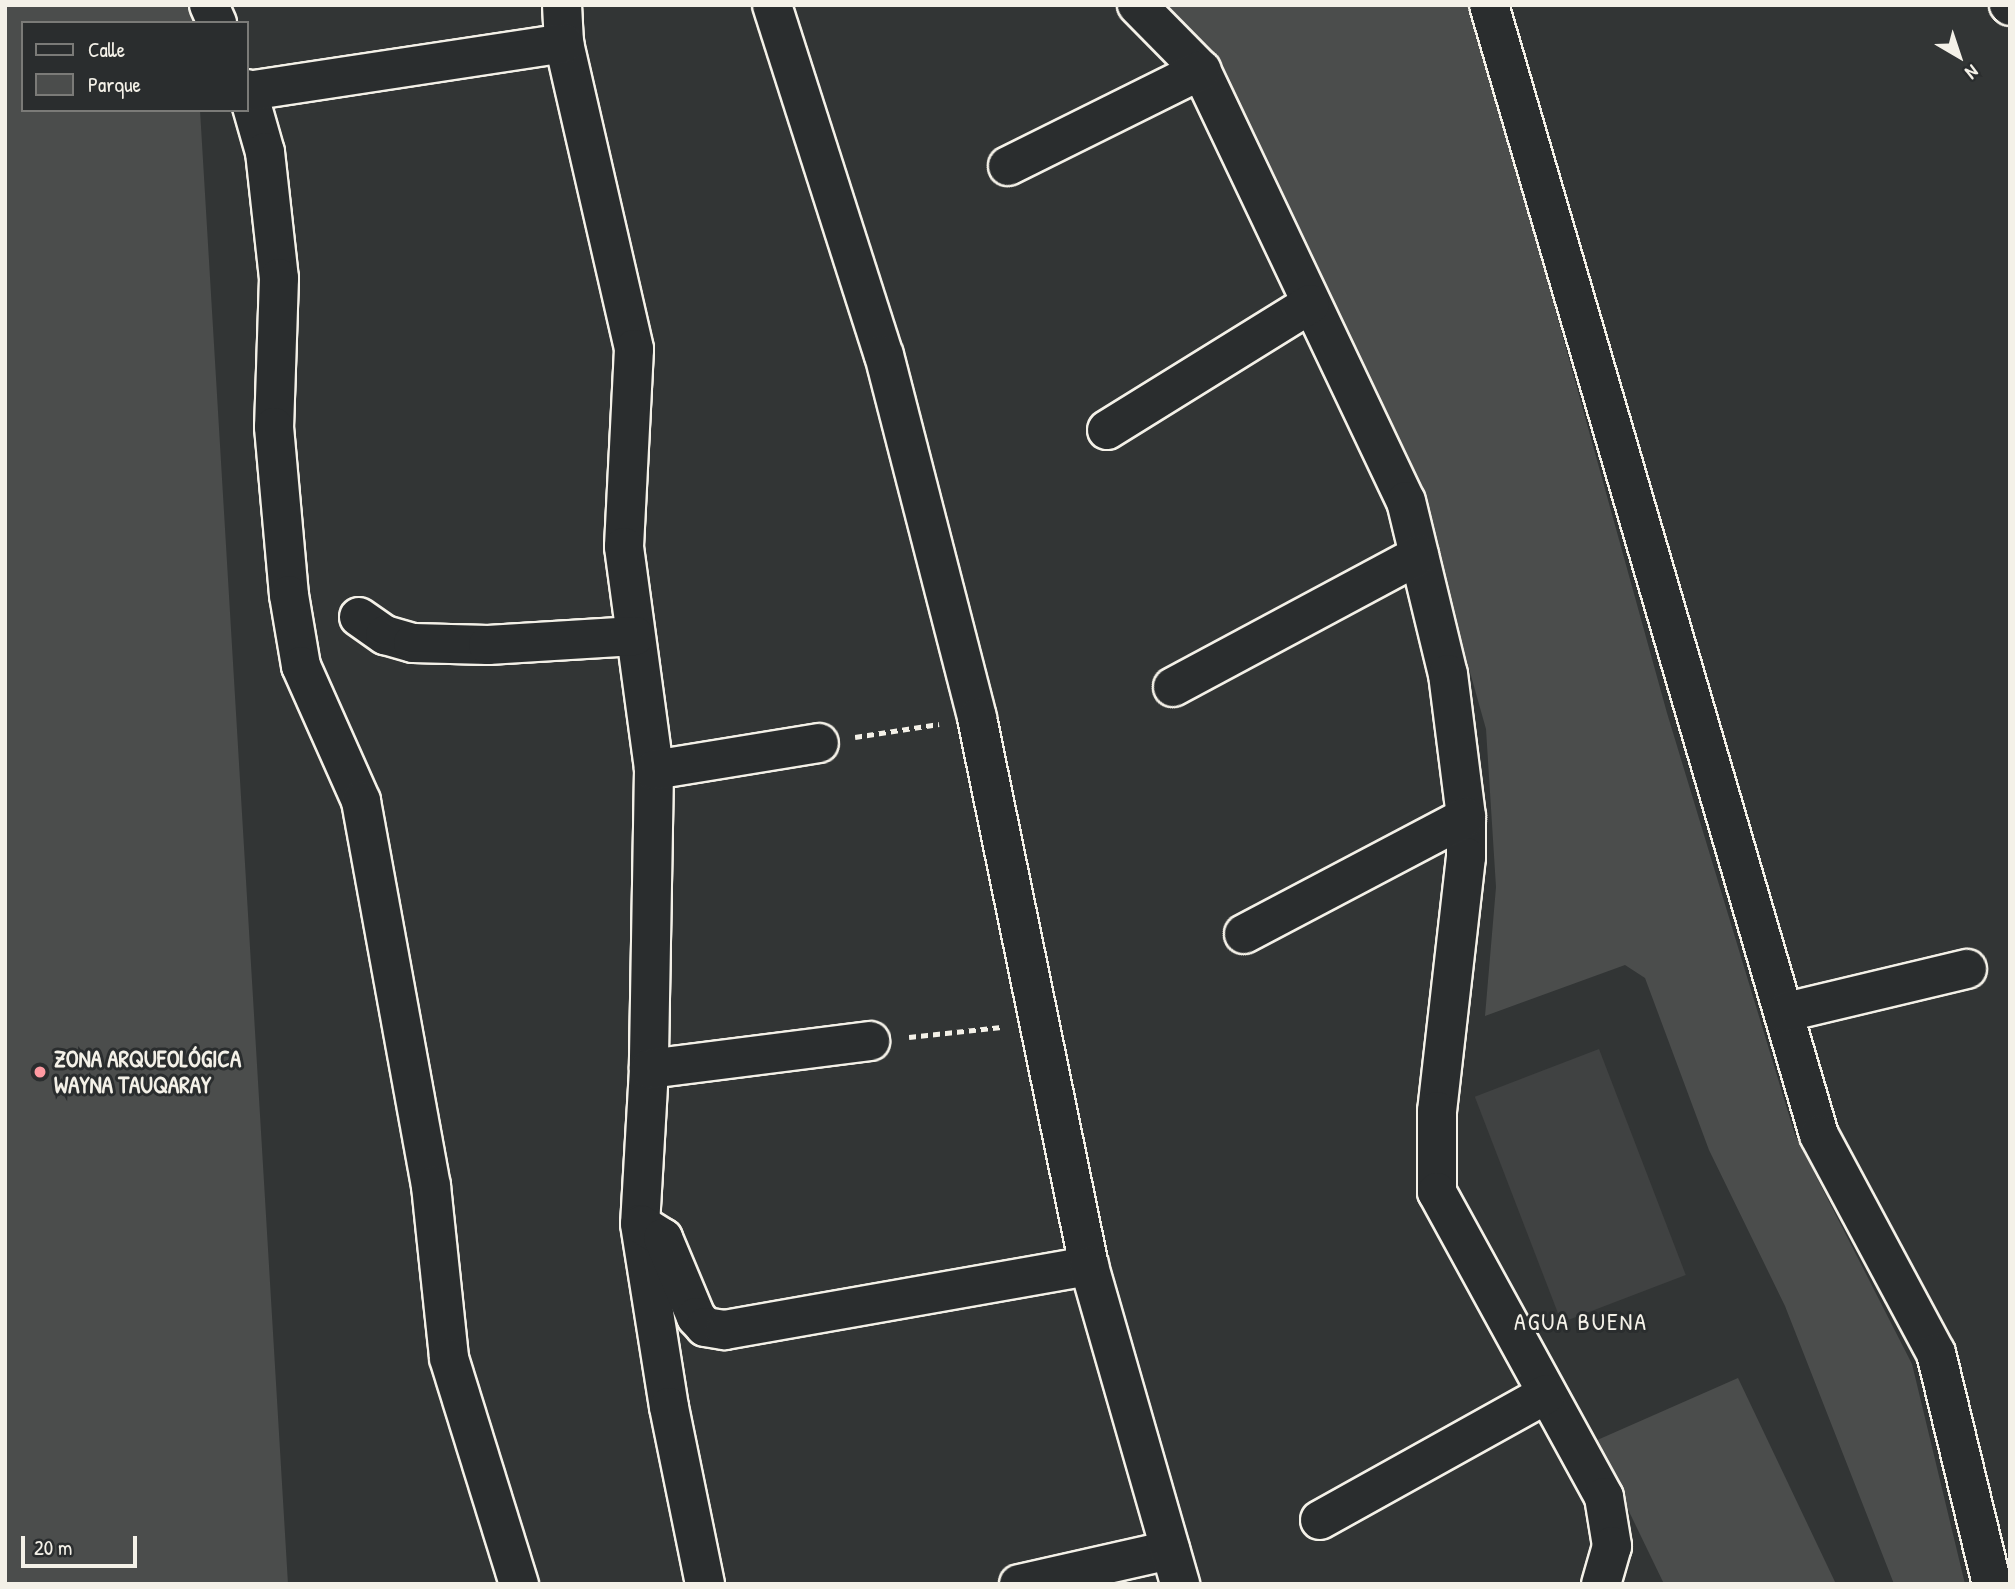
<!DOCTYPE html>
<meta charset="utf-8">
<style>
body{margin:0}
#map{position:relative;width:2015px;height:1589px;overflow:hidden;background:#323535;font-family:"Patrick Hand",sans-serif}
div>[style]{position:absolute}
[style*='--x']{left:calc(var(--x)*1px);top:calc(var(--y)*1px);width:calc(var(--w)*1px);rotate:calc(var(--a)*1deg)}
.built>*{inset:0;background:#404242;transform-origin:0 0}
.green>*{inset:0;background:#4b4d4c}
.path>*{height:4.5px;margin-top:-2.25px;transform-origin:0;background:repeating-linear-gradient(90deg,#f4f1e8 0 7px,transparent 0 12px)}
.roads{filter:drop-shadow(2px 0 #f4f1e8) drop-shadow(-2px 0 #f4f1e8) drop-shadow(0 2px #f4f1e8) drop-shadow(0 -2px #f4f1e8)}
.minor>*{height:38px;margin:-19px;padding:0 19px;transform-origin:19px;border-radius:19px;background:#2a2d2e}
.major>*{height:38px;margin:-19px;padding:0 19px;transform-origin:19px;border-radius:19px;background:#2a2d2e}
.dots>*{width:19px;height:19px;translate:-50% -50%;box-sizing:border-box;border:4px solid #2a2d2e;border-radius:50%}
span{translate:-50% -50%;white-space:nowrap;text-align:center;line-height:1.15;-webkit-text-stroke:6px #2a2d2e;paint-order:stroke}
.poi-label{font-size:23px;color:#f4f1e8;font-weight:700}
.left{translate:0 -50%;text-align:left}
.neighbourhood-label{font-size:24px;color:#f4f1e8;letter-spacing:2px}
.frame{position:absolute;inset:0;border:7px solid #f4f1e8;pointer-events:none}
.legend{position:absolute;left:21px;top:21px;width:228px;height:91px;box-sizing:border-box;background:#2a2d2e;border:2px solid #7b7b78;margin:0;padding:9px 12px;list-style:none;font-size:21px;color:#f4f1e8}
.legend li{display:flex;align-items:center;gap:14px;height:35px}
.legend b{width:35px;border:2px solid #7b7b78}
.north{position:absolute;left:1924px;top:21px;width:70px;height:70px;-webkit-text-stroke:5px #2a2d2e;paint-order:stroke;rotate:141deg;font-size:19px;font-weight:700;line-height:28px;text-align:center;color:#f4f1e8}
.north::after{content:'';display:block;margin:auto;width:24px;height:32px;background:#f4f1e8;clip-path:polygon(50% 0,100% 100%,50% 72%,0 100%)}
.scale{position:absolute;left:21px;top:1536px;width:116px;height:32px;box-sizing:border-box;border:4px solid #f4f1e8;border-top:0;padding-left:9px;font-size:21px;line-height:24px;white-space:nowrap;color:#f4f1e8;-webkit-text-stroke:5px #2a2d2e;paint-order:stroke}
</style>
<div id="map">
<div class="built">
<i style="left:1599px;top:1049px;width:242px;height:133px;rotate:69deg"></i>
</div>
<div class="green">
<i style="clip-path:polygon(5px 5px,194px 5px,195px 23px,23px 23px,23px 110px,200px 110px,288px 1584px,5px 1584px)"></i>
<i style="clip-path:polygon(1165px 5px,1471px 5px,1667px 713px,1795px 1135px,1912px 1364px,1965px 1584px,1894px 1584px,1785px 1306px,1709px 1150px,1645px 978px,1625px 965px,1485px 1016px,1496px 887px,1486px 729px,1417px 484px,1212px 54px)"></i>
<i style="clip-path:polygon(1738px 1378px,1836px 1584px,1664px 1584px,1595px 1441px)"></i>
</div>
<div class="path">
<i style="--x:855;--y:737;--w:85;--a:-8.8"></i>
<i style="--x:909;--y:1037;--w:93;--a:-6.2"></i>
</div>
<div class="roads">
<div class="minor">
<i style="--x:209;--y:5;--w:20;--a:66"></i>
<i style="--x:562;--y:5;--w:38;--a:87"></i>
<i style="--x:564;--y:43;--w:314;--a:77.1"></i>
<i style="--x:634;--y:349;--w:198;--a:92.9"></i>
<i style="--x:624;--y:547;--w:225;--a:82.3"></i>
<i style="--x:654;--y:770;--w:299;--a:91"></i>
<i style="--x:649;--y:1069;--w:155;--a:93.3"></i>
<i style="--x:640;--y:1224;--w:185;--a:81"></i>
<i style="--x:669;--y:1407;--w:181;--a:78.5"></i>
<i style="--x:1137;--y:5;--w:91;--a:45.4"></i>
<i style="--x:1201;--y:70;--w:477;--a:64.6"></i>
<i style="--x:1406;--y:501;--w:178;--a:76.4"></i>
<i style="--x:1448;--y:674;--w:144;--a:82.8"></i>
<i style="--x:1466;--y:817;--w:40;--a:90"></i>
<i style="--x:1466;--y:857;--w:256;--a:96.5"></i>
<i style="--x:1437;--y:1111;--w:81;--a:90"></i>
<i style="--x:1437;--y:1192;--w:348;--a:61.3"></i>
<i style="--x:1604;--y:1497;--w:50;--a:80.7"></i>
<i style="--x:1612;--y:1546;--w:40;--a:106"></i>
<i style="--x:1489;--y:5;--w:1177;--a:73.72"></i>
<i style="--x:1819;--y:1135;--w:247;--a:61.8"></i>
<i style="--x:1936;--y:1353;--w:238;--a:76.4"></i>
<i style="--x:2009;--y:5;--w:1;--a:45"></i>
<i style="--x:247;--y:89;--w:66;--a:74.1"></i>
<i style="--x:265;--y:152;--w:127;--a:83.7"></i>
<i style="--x:279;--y:278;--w:149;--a:91.9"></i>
<i style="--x:274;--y:427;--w:169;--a:84.9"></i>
<i style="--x:289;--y:595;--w:72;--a:80.4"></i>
<i style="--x:301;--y:666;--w:148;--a:66"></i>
<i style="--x:361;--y:801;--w:391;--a:79.7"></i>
<i style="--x:431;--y:1186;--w:173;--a:84"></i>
<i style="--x:449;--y:1358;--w:237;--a:72.8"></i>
<i style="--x:248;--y:91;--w:320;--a:-8.6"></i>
<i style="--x:1008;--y:166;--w:216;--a:-26.4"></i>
<i style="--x:1107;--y:430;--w:239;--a:-31.8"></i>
<i style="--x:359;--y:617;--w:32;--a:35"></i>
<i style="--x:385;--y:635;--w:29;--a:16"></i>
<i style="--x:413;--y:643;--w:75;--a:1.5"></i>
<i style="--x:488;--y:645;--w:147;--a:-3.5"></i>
<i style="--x:1173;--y:687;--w:279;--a:-28.2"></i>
<i style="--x:654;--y:770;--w:167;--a:-9.3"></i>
<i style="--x:1244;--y:934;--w:251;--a:-27.8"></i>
<i style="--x:1786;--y:1012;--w:186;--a:-13.4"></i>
<i style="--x:649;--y:1069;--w:223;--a:-7.2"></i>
<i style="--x:642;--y:1225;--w:25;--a:32"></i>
<i style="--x:663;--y:1238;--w:86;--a:67.3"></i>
<i style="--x:696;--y:1317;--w:13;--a:48"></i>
<i style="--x:705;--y:1327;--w:20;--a:9"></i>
<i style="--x:725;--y:1330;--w:370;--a:-10"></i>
<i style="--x:1320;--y:1520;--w:259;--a:-29.1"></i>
<i style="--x:1019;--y:1584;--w:155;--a:-12.7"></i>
</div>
<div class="major">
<i style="--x:772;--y:5;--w:367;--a:72.3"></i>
<i style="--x:884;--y:355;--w:375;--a:75.6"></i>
<i style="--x:977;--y:718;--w:559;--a:78.45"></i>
<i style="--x:1089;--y:1266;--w:331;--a:74"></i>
</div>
</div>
<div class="dots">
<i style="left:40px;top:1072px;background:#ff9aa2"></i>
</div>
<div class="poi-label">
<span class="left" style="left:54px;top:1072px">ZONA ARQUEOLÓGICA<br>WAYNA TAUQARAY</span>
</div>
<div class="neighbourhood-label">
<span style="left:1581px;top:1322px">AGUA BUENA</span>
</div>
<div class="frame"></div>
<ul class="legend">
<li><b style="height:9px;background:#2a2d2e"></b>Calle</li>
<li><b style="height:19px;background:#4b4d4c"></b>Parque</li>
</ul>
<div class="north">N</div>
<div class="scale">20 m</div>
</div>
